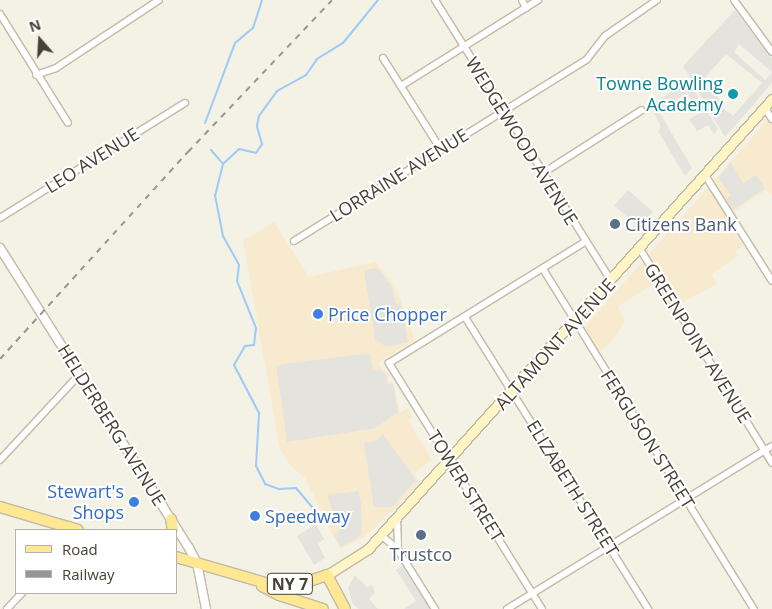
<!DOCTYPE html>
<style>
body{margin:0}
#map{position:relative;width:772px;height:609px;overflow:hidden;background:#f4f1e5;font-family:"Open Sans",sans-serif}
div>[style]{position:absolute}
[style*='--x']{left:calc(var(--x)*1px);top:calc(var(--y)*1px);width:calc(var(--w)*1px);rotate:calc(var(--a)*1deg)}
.commercial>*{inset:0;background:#f8eace}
.parking>*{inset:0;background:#e5e3de;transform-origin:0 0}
.stream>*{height:2px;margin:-1px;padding:0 1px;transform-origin:1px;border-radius:1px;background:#9ccbf7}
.roads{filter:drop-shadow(1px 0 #c1baa7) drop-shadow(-1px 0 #c1baa7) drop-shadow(0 1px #c1baa7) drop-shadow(0 -1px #c1baa7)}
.minor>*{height:6px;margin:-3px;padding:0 3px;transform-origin:3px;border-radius:3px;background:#fff}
.tertiary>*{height:8px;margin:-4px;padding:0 4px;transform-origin:4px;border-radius:4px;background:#fff}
.secondary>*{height:9px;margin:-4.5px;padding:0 4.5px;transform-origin:4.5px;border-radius:4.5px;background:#fff5c5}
.primary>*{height:10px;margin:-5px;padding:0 5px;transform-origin:5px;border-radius:5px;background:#ffe894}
.rail>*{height:2px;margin-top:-1px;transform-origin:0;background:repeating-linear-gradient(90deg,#969696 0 6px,transparent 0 12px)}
.dots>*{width:14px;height:14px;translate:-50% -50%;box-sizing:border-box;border:2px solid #fff;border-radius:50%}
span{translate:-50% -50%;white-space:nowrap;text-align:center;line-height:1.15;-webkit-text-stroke:4px #fff;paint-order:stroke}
.shield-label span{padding:1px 4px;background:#fff;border:1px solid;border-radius:4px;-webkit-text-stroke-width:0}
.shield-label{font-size:16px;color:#484134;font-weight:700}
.culture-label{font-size:18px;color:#0d838f}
.right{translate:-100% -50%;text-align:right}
.street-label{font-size:18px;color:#484134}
.service-label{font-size:18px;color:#4e5e75}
.left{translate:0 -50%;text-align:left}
.shop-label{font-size:18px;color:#366cbe}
.legend{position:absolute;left:15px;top:529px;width:162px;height:65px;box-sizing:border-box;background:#fff;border:1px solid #b6b3ae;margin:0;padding:6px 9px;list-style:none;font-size:15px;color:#484134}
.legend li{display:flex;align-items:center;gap:10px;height:25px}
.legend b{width:25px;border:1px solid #b6b3ae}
.north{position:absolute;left:15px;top:15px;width:50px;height:50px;-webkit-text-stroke:4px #fff;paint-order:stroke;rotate:341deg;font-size:14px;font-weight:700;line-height:20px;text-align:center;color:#484134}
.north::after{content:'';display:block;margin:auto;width:18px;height:22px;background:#484134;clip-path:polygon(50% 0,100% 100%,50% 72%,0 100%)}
</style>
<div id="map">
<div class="commercial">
<i style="clip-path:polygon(772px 115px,772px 195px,766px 190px,726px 217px,743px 246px,735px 251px,738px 256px,712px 274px,717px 284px,679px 304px,663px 278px,618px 306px,625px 322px,611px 342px,599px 352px,584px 328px)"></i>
<i style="clip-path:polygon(274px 222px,309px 277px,375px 262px,396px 287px,415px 340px,379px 362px,380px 367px,388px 373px,389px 382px,393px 382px,400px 413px,408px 408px,412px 417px,408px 420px,432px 460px,414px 473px,420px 482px,395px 509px,364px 537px,340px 549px,305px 478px,289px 464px,280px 449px,243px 241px)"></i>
</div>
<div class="parking">
<i style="clip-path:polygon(evenodd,735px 10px,772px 59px,772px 83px,725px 137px,683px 66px,735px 10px,739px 44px,772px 72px,765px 80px,734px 52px,739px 44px,735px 10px,726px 54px,762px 83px,733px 116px,722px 107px,725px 104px,701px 82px,726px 54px)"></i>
<i style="clip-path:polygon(684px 84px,686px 88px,690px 84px,718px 129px,714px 134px,708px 125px,697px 131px,689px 119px,700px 113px,687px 93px,658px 110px,692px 168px,685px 176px,658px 131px,661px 127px,652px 108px,654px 103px)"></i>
<i style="clip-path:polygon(731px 162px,743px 183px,756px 175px,765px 188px,733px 210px,726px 199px,731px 195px,718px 178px)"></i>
<i style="left:628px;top:190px;width:33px;height:21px;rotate:41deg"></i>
<i style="clip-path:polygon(377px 268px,392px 286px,396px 304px,400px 303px,408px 342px,386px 347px,375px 339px,364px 270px)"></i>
<i style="clip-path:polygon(370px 353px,373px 371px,381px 370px,386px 375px,388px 384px,393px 384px,398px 412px,376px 428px,287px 442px,276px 365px)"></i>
<i style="clip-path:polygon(383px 434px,416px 480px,392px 507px,374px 507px,364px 443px,376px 441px)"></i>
<i style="clip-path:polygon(358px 491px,361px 504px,362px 535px,341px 547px,334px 535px,340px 531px,327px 495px)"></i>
<i style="clip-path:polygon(316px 524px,324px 539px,318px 544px,325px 558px,314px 565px,297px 536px)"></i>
<i style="clip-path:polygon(403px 566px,430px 609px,404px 609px,416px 601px,396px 570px)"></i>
<i style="clip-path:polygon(355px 575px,367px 587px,372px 585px,375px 592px,369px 599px,378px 609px,359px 609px,353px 604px,348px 588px)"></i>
</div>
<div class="stream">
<i style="--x:205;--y:123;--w:85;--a:-69.4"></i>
<i style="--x:235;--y:43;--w:23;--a:-40"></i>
<i style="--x:253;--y:28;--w:29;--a:-72"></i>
<i style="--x:211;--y:150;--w:18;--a:49"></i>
<i style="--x:223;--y:164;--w:32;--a:104"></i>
<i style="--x:215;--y:195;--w:42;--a:79"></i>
<i style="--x:223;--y:236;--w:33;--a:61"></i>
<i style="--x:239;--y:265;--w:16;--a:97"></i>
<i style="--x:237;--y:281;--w:51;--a:68"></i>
<i style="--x:256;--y:328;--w:17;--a:97"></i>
<i style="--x:254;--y:345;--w:9;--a:174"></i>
<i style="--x:245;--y:346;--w:22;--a:120"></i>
<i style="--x:234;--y:365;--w:54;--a:62.5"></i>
<i style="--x:259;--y:413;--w:53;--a:93.2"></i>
<i style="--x:256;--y:466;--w:20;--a:63"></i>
<i style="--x:265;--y:484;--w:15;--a:20"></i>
<i style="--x:279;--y:489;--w:17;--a:-3"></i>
<i style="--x:296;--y:488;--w:26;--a:50"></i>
<i style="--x:223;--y:164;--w:22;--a:-43"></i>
<i style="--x:239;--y:149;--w:17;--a:13"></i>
<i style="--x:256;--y:153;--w:11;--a:-56"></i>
<i style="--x:262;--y:144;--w:19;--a:-106"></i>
<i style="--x:257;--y:126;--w:10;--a:-79"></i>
<i style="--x:259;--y:116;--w:31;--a:-54"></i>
<i style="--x:277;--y:91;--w:33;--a:-29"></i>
<i style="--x:306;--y:75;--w:19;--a:-55"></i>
<i style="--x:317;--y:59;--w:31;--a:-32"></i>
<i style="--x:343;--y:43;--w:55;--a:-50.9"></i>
</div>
<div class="roads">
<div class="minor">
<i style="--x:435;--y:0;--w:332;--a:57.9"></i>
<i style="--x:522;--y:0;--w:9;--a:63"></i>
<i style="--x:734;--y:0;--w:64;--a:53.8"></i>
<i style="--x:0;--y:14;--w:128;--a:58"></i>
<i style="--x:383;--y:58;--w:107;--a:57.7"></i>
<i style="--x:36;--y:75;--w:21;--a:-19"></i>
<i style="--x:56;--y:68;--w:123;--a:-33.4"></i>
<i style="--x:401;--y:86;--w:162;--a:-32.1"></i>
<i style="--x:765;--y:108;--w:13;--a:58"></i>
<i style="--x:543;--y:173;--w:117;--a:-32.5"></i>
<i style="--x:705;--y:175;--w:125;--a:57.7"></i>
<i style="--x:0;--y:218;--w:218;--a:-31.9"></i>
<i style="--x:294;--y:241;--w:345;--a:-31.8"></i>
<i style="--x:587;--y:59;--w:29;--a:-52"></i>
<i style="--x:605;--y:36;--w:63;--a:-34.7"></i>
<i style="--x:640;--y:249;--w:251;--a:58.3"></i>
<i style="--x:543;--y:269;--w:400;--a:58.2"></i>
<i style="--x:465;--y:317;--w:345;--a:57.9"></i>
<i style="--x:0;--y:460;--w:117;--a:-47.1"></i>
<i style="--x:397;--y:517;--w:33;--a:88"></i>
<i style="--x:398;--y:550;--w:70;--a:57.9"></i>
<i style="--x:381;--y:535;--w:23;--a:41"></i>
<i style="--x:7;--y:609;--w:22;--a:-47"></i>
<i style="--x:507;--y:609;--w:311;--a:-31.6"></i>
<i style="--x:542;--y:609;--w:290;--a:-121.9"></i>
<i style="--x:389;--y:363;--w:230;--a:-31.7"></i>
</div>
<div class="tertiary">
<i style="--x:0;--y:248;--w:355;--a:57.8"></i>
<i style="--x:189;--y:548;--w:17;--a:62"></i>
<i style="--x:197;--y:563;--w:47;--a:78.9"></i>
</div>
<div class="secondary">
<i style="--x:327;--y:575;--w:49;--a:-32.4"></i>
<i style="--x:368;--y:549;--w:605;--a:-48.08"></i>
</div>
<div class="primary">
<i style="--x:0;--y:507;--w:81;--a:16.4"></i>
<i style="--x:171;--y:519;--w:11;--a:80"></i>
<i style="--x:176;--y:557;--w:97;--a:16.2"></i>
<i style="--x:269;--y:584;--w:32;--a:0"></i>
<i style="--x:301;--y:584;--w:28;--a:-19"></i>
<i style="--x:327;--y:575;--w:38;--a:62"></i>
<i style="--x:262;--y:586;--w:19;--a:28"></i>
<i style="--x:279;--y:595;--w:46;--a:17.7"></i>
</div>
</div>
<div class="rail">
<i style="--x:0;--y:359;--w:280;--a:-47.8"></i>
<i style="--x:188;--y:152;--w:209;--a:-46.5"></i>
</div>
<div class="dots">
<i style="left:733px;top:94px;background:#0f9aa8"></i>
<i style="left:615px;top:224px;background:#5c6f8a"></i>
<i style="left:318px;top:314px;background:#3f7fe0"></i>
<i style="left:134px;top:502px;background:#3f7fe0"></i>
<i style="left:255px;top:516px;background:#3f7fe0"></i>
<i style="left:421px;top:535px;background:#5c6f8a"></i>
</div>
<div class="shield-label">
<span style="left:290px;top:584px">NY 7</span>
</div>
<div class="culture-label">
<span class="right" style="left:723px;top:94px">Towne Bowling<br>Academy</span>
</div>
<div class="street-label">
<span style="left:522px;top:141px;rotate:58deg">WEDGEWOOD AVENUE</span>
<span style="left:92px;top:160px;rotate:-32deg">LEO AVENUE</span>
<span style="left:399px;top:175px;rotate:-32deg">LORRAINE AVENUE</span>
<span style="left:698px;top:343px;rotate:58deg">GREENPOINT AVENUE</span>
<span style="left:555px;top:344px;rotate:-48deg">ALTAMONT AVENUE</span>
<span style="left:112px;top:425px;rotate:58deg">HELDERBERG AVENUE</span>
<span style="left:648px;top:439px;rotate:58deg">FERGUSON STREET</span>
<span style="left:466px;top:486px;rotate:58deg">TOWER STREET</span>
<span style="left:573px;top:488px;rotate:58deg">ELIZABETH STREET</span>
</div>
<div class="service-label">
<span class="left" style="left:625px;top:224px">Citizens Bank</span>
<span style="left:421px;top:554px">Trustco</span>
</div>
<div class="shop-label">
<span class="left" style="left:328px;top:314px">Price Chopper</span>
<span class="right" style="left:124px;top:502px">Stewart's<br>Shops</span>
<span class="left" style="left:265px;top:516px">Speedway</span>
</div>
<ul class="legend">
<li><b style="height:6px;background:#ffe894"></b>Road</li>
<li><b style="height:6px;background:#969696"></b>Railway</li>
</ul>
<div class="north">N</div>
</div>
